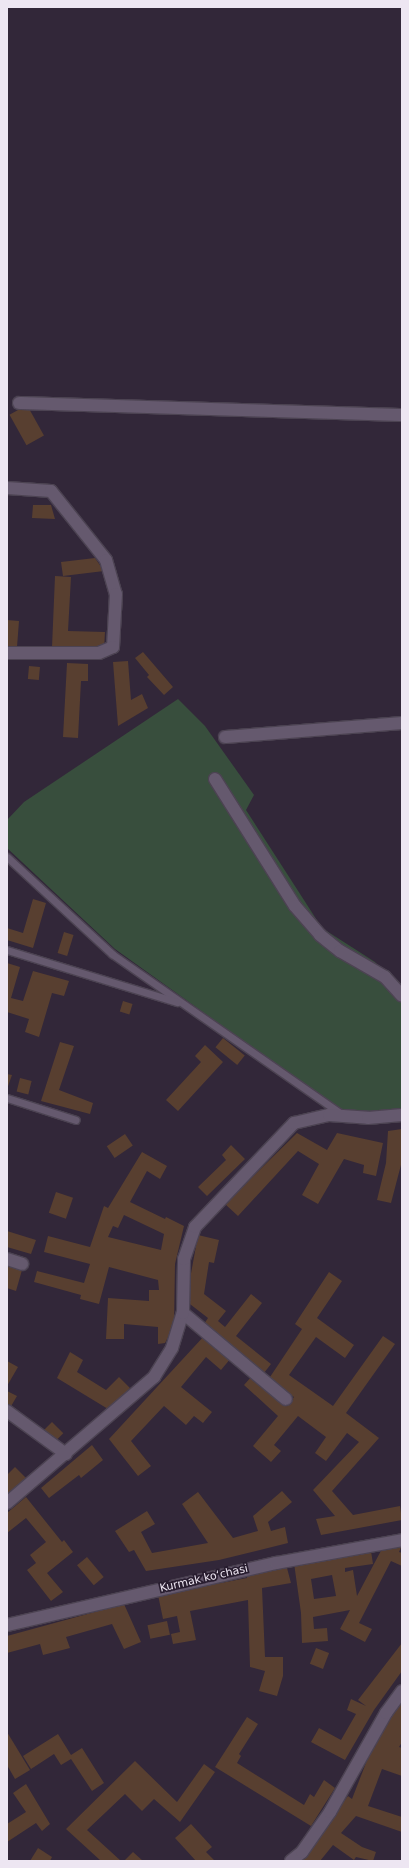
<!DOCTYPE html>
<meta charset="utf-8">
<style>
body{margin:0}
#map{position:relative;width:409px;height:1868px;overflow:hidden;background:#322739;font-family:"DejaVu Sans",sans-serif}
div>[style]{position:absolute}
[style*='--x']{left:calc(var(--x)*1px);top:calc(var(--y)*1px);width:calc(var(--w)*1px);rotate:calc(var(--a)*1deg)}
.green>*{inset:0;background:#384e3d}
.building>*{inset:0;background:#583f30;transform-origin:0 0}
.roads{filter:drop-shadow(1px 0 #4c4352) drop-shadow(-1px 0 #4c4352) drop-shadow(0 1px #4c4352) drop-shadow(0 -1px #4c4352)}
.service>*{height:7px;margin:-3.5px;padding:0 3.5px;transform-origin:3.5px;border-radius:3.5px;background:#65596e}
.minor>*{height:12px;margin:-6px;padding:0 6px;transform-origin:6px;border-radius:6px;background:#65596e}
span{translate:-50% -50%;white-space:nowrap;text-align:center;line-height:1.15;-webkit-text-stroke:3.5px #281d2f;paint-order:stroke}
.street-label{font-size:11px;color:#ede6f2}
.frame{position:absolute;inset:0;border:8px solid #ede6f2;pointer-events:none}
</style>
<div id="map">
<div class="green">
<i style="clip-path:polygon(178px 699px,205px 726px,254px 795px,246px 810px,322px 928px,375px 962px,402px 993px,402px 1115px,352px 1119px,115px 949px,7px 848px,7px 820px,24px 802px)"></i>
</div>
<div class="building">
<i style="left:27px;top:405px;width:35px;height:20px;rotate:61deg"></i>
<i style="clip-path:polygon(33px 505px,51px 505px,55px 519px,32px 518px)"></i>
<i style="clip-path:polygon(95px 558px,104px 571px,63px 576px,61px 562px)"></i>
<i style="clip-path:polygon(55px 576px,71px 577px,68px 631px,105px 632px,104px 649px,52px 647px)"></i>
<i style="clip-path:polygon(7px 620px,19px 621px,17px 647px,7px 647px)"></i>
<i style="clip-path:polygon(143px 652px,173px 687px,164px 695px,147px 677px,149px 675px,135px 658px)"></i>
<i style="clip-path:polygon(128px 661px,131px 700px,142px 694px,148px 708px,118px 726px,113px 662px)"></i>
<i style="clip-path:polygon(67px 663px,88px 664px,88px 681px,81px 681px,78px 738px,63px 737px)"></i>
<i style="left:29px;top:666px;width:11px;height:13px;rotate:5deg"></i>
<i style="clip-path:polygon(33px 899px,46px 903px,33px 948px,7px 940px,7px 928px,23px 933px)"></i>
<i style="left:64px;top:932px;width:10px;height:22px;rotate:17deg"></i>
<i style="clip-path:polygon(7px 963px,20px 967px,11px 998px,23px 1001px,33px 971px,69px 981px,64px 996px,52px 993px,39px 1037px,25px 1032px,29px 1019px,7px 1012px)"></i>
<i style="left:123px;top:1001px;width:10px;height:11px;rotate:17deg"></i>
<i style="left:223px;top:1038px;width:28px;height:12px;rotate:39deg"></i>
<i style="clip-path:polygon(60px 1042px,74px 1046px,59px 1090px,93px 1103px,90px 1114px,41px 1101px)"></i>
<i style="clip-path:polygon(205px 1045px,223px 1062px,178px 1111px,166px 1100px,201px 1062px,195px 1056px)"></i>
<i style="clip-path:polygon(7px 1074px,12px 1075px,7px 1089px)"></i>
<i style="left:20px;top:1078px;width:12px;height:14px;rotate:14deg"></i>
<i style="clip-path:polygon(402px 1129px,402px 1161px,391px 1203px,377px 1200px,386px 1163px,388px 1131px)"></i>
<i style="clip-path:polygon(297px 1133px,327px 1150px,337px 1133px,383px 1143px,376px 1176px,363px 1173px,364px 1165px,344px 1159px,318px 1204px,302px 1195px,319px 1164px,298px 1151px,238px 1216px,225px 1204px)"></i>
<i style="left:125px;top:1134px;width:14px;height:22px;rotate:56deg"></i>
<i style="clip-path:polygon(231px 1145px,245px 1159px,207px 1196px,198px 1187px,226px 1160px,222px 1155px)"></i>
<i style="clip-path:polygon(evenodd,142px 1152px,167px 1166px,160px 1179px,147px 1171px,130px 1202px,165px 1219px,166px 1217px,184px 1226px,175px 1264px,174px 1326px,165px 1343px,158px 1344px,158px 1327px,124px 1324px,124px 1339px,106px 1339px,108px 1298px,149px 1301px,149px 1290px,159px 1290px,158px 1280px,109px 1267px,99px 1304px,80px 1299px,81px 1295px,34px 1282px,37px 1271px,84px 1283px,90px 1264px,44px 1252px,48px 1236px,90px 1247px,104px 1206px,108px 1208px,142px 1152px,124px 1215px,164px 1234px,161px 1250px,108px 1237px,113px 1226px,118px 1228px,124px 1215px)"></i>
<i style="left:56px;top:1192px;width:18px;height:22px;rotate:19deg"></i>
<i style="clip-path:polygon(7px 1231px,36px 1240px,31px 1254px,7px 1247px)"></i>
<i style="clip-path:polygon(198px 1235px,219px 1240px,214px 1263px,209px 1262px,204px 1294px,226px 1311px,218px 1321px,225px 1327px,251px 1294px,262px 1303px,236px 1336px,271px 1364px,264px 1373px,204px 1324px,208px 1318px,186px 1301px)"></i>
<i style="clip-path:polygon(7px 1265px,22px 1270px,16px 1291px,7px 1288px)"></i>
<i style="clip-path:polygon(329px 1272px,342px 1281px,317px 1318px,354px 1345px,345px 1358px,316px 1337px,289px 1375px,333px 1406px,383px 1336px,395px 1344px,346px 1413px,379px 1438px,332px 1491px,353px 1515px,400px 1506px,402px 1520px,321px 1535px,316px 1519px,335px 1516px,313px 1490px,359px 1442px,347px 1433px,326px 1461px,315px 1453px,326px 1437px,298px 1416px,274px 1445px,281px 1451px,271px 1462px,253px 1446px,278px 1416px,244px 1385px,252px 1376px,287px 1406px,294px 1397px,268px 1380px,302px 1329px,295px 1324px)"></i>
<i style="clip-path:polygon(205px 1335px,231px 1358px,221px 1370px,206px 1357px,181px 1387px,212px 1412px,203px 1423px,194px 1416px,186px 1425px,164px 1406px,131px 1441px,151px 1466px,138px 1476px,109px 1439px)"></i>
<i style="clip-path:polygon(70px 1352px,83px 1360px,77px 1372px,106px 1390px,119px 1377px,130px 1388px,108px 1409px,57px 1378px)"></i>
<i style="clip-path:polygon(7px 1361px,18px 1367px,7px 1386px)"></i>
<i style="clip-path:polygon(7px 1391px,17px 1396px,10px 1408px,7px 1407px)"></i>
<i style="left:52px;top:1422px;width:16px;height:13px;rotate:45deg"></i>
<i style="clip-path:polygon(92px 1445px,103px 1460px,81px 1478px,79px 1475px,49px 1498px,41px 1488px)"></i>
<i style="clip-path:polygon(15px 1467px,26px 1478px,7px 1496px,7px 1475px)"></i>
<i style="clip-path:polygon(282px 1491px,292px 1502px,268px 1522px,271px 1531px,285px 1527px,288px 1543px,219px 1560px,146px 1571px,134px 1550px,129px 1552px,115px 1531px,147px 1511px,155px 1524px,141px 1532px,152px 1553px,208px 1543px,182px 1504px,198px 1492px,233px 1538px,258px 1531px,253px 1516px)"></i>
<i style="clip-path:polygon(26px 1497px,62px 1542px,64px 1540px,73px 1552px,47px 1573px,63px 1592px,51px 1601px,27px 1570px,36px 1563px,30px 1555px,46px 1542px,26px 1518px,7px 1533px,7px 1513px)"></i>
<i style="clip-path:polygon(evenodd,384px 1545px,402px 1545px,399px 1552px,402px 1553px,402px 1566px,391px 1561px,359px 1623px,372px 1629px,365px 1642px,340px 1629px,350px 1610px,313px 1617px,314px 1629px,327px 1628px,328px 1641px,302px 1643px,301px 1613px,294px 1563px,371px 1551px,373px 1564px,345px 1568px,345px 1572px,353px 1570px,357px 1596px,384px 1545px,332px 1575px,336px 1596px,314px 1599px,311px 1579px,332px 1575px)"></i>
<i style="left:87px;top:1557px;width:26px;height:13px;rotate:50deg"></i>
<i style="clip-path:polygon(287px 1568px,291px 1583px,262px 1588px,265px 1657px,283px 1657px,283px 1676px,277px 1696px,259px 1691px,265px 1671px,250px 1667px,248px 1600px,190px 1611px,196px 1640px,173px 1644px,171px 1634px,180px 1632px,177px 1616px,163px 1619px,158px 1595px,247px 1578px,247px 1574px)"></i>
<i style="clip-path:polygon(124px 1604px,141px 1642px,124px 1649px,112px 1624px,66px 1637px,70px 1648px,43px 1655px,40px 1644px,7px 1653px,7px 1636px)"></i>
<i style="left:167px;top:1621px;width:14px;height:20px;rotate:78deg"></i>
<i style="clip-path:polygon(402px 1643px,402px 1671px,374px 1710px,345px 1760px,311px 1742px,319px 1728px,341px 1740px,356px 1714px,347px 1710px,351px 1699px,366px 1706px,358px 1700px)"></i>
<i style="left:316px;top:1648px;width:14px;height:17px;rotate:21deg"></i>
<i style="clip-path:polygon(402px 1700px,402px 1742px,399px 1747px,402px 1748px,402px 1776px,382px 1769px,368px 1806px,402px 1817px,402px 1832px,356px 1816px,341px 1833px,362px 1847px,376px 1852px,373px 1861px,356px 1857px,354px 1860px,333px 1845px,320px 1861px,296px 1861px,348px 1796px,352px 1799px,371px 1750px,394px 1708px,396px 1710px)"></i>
<i style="clip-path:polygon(247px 1717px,258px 1724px,239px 1754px,241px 1756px,237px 1763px,304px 1805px,310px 1794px,314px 1797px,324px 1780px,335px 1788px,311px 1826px,215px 1767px)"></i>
<i style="clip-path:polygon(7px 1732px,30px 1770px,15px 1779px,7px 1765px)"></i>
<i style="clip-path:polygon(58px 1734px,71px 1755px,82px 1748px,104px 1783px,92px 1791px,71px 1759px,61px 1765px,54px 1754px,31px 1769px,23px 1756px)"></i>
<i style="clip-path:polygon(135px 1761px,177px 1802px,204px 1764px,215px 1772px,180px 1822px,154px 1799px,142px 1811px,125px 1794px,87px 1830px,121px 1861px,101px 1861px,66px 1829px)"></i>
<i style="clip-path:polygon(26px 1784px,50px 1824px,42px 1831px,36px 1823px,7px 1842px,7px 1824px,26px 1812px,13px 1793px)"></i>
<i style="clip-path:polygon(191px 1824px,212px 1847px,206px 1852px,215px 1861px,196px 1861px,175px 1838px)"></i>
<i style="clip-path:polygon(38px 1848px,52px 1857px,50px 1861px,30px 1861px)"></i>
<i style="clip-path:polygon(133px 1852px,143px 1861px,124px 1861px)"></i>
</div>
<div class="roads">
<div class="service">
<i style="--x:7;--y:857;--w:143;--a:42.7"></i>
<i style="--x:112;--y:954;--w:279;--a:34.9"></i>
<i style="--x:7;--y:950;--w:178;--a:17"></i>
<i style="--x:7;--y:1098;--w:72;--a:17.7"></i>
</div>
<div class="minor">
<i style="--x:19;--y:403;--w:383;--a:1.8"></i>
<i style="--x:7;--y:488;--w:44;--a:3.9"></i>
<i style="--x:51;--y:491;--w:88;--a:51.4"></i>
<i style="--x:106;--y:560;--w:35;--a:74"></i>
<i style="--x:116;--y:594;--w:53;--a:93.2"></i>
<i style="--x:113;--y:647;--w:15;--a:157"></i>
<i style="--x:99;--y:653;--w:92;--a:180"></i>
<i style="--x:225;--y:737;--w:178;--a:-4.5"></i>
<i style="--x:215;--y:779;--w:150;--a:57.8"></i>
<i style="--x:295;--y:906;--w:38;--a:49"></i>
<i style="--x:320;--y:935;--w:26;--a:39"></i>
<i style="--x:340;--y:951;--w:52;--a:30"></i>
<i style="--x:385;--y:977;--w:25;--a:48"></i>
<i style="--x:7;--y:1259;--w:16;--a:18"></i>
<i style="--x:183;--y:1313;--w:134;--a:39.9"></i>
<i style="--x:7;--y:1411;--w:73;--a:36.1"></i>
<i style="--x:7;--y:1503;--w:194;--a:-40.6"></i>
<i style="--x:154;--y:1377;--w:34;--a:-58"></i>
<i style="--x:172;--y:1348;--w:37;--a:-73"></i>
<i style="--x:183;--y:1313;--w:54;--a:-88.9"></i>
<i style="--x:184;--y:1259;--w:34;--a:-71"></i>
<i style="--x:195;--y:1227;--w:144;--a:-46.4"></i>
<i style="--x:294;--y:1123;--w:36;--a:-13"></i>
<i style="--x:329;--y:1115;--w:39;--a:4"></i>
<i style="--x:368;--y:1118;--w:34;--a:-5"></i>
<i style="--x:7;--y:1625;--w:276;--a:-13"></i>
<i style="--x:276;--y:1563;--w:128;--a:-10.3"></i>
<i style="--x:291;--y:1861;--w:14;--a:-39"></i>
<i style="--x:302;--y:1852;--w:49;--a:-55"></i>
<i style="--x:330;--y:1812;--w:114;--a:-60.5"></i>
<i style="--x:386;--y:1713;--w:27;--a:-54"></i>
</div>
</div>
<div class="street-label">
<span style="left:204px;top:1579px;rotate:-13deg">Kurmak koʻchasi</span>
</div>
<div class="frame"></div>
</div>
